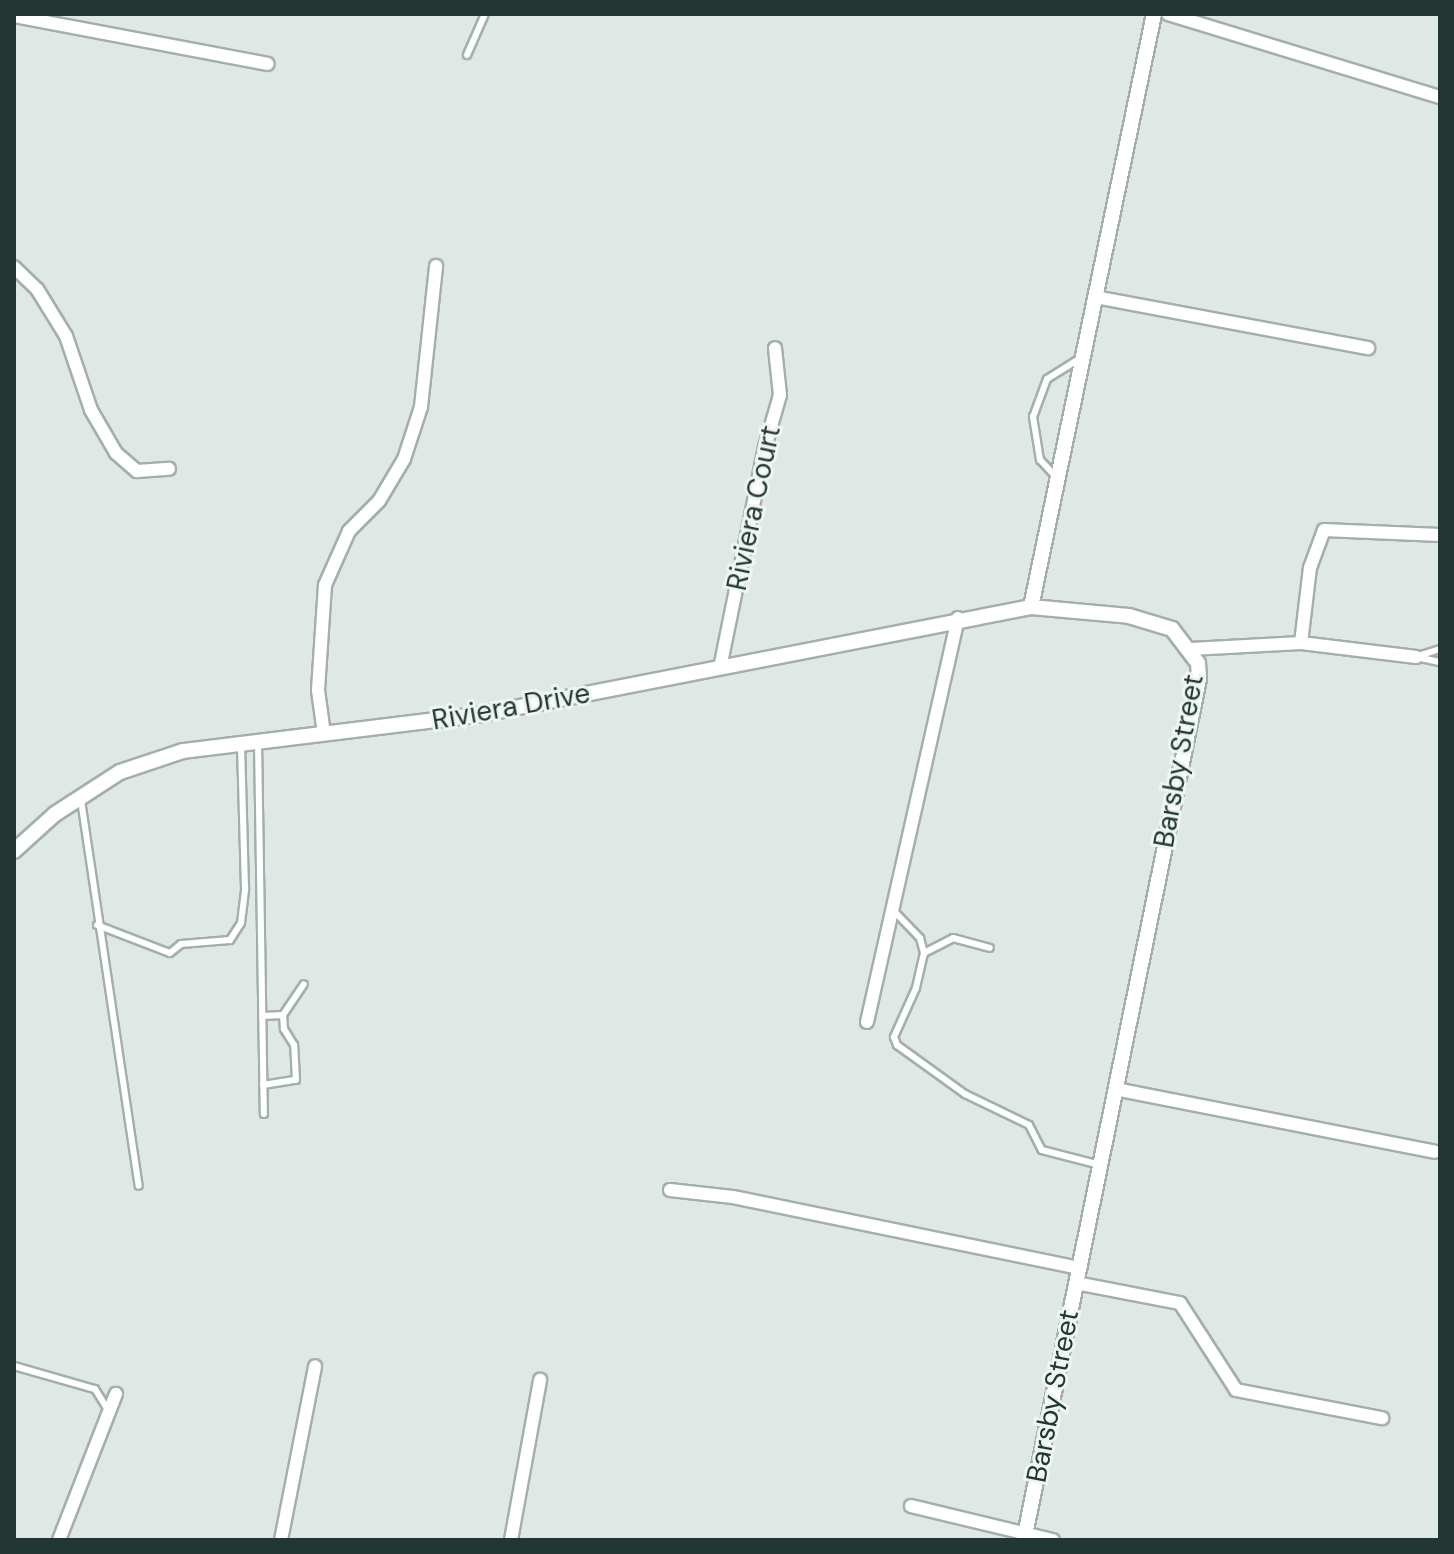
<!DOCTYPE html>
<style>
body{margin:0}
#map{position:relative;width:1454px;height:1554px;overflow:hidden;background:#dfe8e5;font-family:"DM Sans",sans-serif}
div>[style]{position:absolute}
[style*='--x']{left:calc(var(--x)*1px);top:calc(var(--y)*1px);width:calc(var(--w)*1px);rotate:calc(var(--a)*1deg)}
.roads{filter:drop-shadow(2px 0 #a3afac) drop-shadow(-2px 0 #a3afac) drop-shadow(0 2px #a3afac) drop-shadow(0 -2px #a3afac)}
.service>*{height:6px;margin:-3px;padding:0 3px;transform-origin:3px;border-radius:3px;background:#fff}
.minor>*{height:12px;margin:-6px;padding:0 6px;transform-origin:6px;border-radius:6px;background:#fff}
.tertiary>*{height:14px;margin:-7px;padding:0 7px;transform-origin:7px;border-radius:7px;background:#fff}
span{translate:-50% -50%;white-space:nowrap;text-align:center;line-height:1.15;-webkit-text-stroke:6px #eef5f3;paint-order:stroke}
.street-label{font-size:28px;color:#223633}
.frame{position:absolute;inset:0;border:16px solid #223633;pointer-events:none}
</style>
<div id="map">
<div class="roads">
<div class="service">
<i style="--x:467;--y:55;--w:45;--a:-66.3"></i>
<i style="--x:1058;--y:479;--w:26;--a:-133"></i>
<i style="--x:1040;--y:460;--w:44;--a:-99.2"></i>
<i style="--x:1033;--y:417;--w:40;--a:-69.8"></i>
<i style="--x:1047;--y:379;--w:38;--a:-32"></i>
<i style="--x:1440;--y:649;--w:25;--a:162"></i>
<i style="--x:1416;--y:657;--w:25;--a:12"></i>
<i style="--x:258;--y:742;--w:372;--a:89.1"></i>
<i style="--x:81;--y:800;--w:390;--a:81.5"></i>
<i style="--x:893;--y:910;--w:39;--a:46"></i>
<i style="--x:920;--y:938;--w:16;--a:75"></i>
<i style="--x:924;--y:953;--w:36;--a:103"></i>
<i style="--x:916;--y:988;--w:54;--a:114.2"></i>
<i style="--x:894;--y:1037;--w:9;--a:69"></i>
<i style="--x:897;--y:1045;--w:84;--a:35.8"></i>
<i style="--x:965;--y:1094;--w:71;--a:25.8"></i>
<i style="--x:1029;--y:1125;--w:28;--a:63"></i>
<i style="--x:1042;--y:1150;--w:60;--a:14.5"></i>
<i style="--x:97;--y:925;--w:78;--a:21"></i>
<i style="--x:170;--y:953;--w:14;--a:-39"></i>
<i style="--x:181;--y:944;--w:49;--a:-4.7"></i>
<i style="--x:230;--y:940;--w:20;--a:-57"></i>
<i style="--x:241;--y:923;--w:35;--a:-83"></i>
<i style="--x:245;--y:888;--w:144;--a:-91.6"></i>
<i style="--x:924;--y:953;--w:33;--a:-27"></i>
<i style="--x:953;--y:938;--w:38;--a:15"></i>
<i style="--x:262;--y:1016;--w:21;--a:-3"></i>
<i style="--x:263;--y:1085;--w:33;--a:-9"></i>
<i style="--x:296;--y:1080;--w:35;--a:-93"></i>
<i style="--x:294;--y:1045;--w:19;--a:-122"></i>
<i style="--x:284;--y:1029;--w:14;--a:-94"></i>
<i style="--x:283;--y:1015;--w:37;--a:-56"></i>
<i style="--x:14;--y:1366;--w:84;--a:15.9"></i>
<i style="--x:95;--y:1389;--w:26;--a:58"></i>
</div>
<div class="minor">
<i style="--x:1168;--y:14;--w:284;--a:17"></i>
<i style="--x:14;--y:16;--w:258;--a:10.7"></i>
<i style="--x:14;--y:267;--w:32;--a:44"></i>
<i style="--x:37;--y:289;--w:55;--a:58.3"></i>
<i style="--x:66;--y:336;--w:78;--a:71.3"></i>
<i style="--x:91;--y:410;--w:50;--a:59.8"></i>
<i style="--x:116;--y:453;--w:28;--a:41"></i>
<i style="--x:137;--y:471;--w:32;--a:-4"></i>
<i style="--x:1095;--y:297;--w:278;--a:10.6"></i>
<i style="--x:1301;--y:643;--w:76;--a:-83.2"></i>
<i style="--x:1310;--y:568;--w:40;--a:-69.8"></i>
<i style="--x:1324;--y:530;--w:116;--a:2.5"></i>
<i style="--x:1191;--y:649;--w:110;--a:-3.1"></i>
<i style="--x:1301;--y:643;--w:116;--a:6.9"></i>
<i style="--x:720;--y:668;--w:226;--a:-78.5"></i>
<i style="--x:765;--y:447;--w:54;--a:-73.9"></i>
<i style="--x:780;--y:395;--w:47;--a:-96.1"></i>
<i style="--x:324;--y:734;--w:44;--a:-97.8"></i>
<i style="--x:318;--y:690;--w:105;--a:-86.2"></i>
<i style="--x:325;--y:585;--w:59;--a:-66"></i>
<i style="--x:349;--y:531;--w:42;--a:-45"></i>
<i style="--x:379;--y:501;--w:49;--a:-59.2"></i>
<i style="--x:404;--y:459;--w:55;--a:-71.9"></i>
<i style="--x:421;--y:407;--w:142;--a:-83.9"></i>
<i style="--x:867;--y:1022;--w:414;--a:-77.3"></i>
<i style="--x:1115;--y:1089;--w:326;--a:11.1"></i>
<i style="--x:670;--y:1190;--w:63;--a:6.3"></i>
<i style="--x:733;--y:1197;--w:354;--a:11.6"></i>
<i style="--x:1076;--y:1283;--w:106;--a:10.9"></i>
<i style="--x:1180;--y:1303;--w:103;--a:57.2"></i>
<i style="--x:1236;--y:1390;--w:149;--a:10.9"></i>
<i style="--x:911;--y:1506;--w:146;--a:13.5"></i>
<i style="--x:59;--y:1540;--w:157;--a:-68.7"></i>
<i style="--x:281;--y:1540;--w:177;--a:-78.9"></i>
<i style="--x:511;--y:1540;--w:163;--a:-79.7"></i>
</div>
<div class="tertiary">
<i style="--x:1031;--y:607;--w:606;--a:-78.28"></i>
<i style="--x:14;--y:851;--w:55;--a:-42.1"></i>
<i style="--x:55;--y:814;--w:77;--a:-32.9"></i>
<i style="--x:120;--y:772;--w:66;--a:-18.4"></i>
<i style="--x:183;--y:751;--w:297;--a:-7"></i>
<i style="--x:478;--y:715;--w:563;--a:-11.05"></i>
<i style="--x:1031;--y:607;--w:98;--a:5.2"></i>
<i style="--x:1129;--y:616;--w:45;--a:16.8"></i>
<i style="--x:1172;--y:629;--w:43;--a:52.6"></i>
<i style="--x:1198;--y:663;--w:16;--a:86"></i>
<i style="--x:1199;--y:679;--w:879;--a:101.49"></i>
</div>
</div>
<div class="street-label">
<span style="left:754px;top:508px;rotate:-78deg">Riviera Court</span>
<span style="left:511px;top:707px;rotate:-10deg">Riviera Drive</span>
<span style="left:1179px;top:761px;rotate:-80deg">Barsby Street</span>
<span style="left:1053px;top:1396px;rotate:-79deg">Barsby Street</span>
</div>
<div class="frame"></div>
</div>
